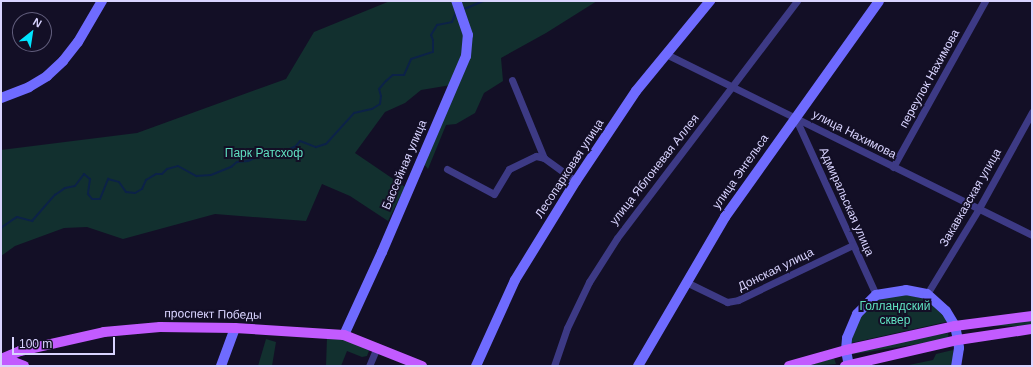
<!DOCTYPE html>
<meta charset="utf-8">
<style>
body{margin:0}
#map{position:relative;width:1033px;height:367px;overflow:hidden;background:#130f26;font-family:Helvetica,sans-serif}
div>[style]{position:absolute}
[style*='--x']{left:calc(var(--x)*1px);top:calc(var(--y)*1px);width:calc(var(--w)*1px);rotate:calc(var(--a)*1deg)}
.green>*{inset:0;background:#12302f;transform-origin:0 0}
.stream>*{height:2px;margin:-1px;padding:0 1px;transform-origin:1px;border-radius:1px;background:#0c2248}
.street>*{height:7px;margin:-3.5px;padding:0 3.5px;transform-origin:3.5px;border-radius:3.5px;background:#3d3a85}
.secondary>*{height:10px;margin:-5px;padding:0 5px;transform-origin:5px;border-radius:5px;background:#6f6bff}
.primary>*{height:10px;margin:-5px;padding:0 5px;transform-origin:5px;border-radius:5px;background:#c25bff}
span{translate:-50% -50%;white-space:nowrap;text-align:center;line-height:1.15;-webkit-text-stroke:4px #130f26;paint-order:stroke}
.street-label{font-size:12px;color:#d9d4ff}
.park-label{font-size:12px;color:#5fe0c0}
.frame{position:absolute;inset:0;border:2px solid #d9d4ff;pointer-events:none}
.north{position:absolute;left:12px;top:12px;width:40px;height:40px;box-sizing:border-box;background:#130f26;border:1px solid #625e7d;border-radius:50%;rotate:30deg;font-size:11px;font-weight:700;line-height:16px;text-align:center;color:#d9d4ff}
.north::after{content:'';display:block;margin:auto;width:14px;height:18px;background:#00e5ff;clip-path:polygon(50% 0,100% 100%,50% 72%,0 100%)}
.scale{position:absolute;left:12px;top:337px;width:103px;height:18px;box-sizing:border-box;border:2px solid #d9d4ff;border-top:0;padding-left:5px;font-size:12px;line-height:14px;white-space:nowrap;color:#d9d4ff;-webkit-text-stroke:3px #130f26;paint-order:stroke}
</style>
<div id="map">
<div class="green">
<i style="clip-path:polygon(390px 1px,597px 1px,546px 33px,501px 58px,503px 81px,484px 93px,475px 113px,456px 124px,446px 125px,428px 169px,424px 164px,451px 85px,421px 90px,405px 103px,385px 112px,355px 153px,405px 187px,388px 221px,350px 196px,322px 184px,306px 221px,215px 214px,123px 239px,87px 227px,64px 228px,15px 246px,1px 256px,1px 150px,137px 133px,286px 79px,314px 32px)"></i>
<i style="clip-path:polygon(892px 295px,908px 295px,924px 299px,937px 307px,947px 319px,946px 322px,851px 343px,857px 322px,866px 309px,876px 300px)"></i>
<i style="left:1032px;top:320px;width:6px;height:71px;rotate:90deg"></i>
<i style="left:948px;top:333px;width:6px;height:99px;rotate:81deg"></i>
<i style="clip-path:polygon(327px 337px,345px 339px,370px 348px,367px 356px,362px 357px,347px 351px,341px 366px,326px 366px)"></i>
<i style="clip-path:polygon(266px 339px,276px 342px,272px 366px,258px 366px)"></i>
<i style="clip-path:polygon(953px 350px,953px 363px,951px 366px,904px 366px,933px 360px,936px 354px)"></i>
<i style="clip-path:polygon(834px 358px,836px 364px,807px 366px)"></i>
</div>
<div class="stream">
<i style="--x:462;--y:10;--w:23;--a:-23"></i>
<i style="--x:1;--y:230;--w:3;--a:-72"></i>
<i style="--x:2;--y:227;--w:18;--a:-34"></i>
<i style="--x:17;--y:217;--w:16;--a:15"></i>
<i style="--x:32;--y:221;--w:35;--a:-49"></i>
<i style="--x:55;--y:195;--w:12;--a:-35"></i>
<i style="--x:65;--y:188;--w:10;--a:-11"></i>
<i style="--x:75;--y:186;--w:15;--a:-53"></i>
<i style="--x:84;--y:174;--w:8;--a:40"></i>
<i style="--x:90;--y:179;--w:15;--a:98"></i>
<i style="--x:88;--y:194;--w:6;--a:51"></i>
<i style="--x:92;--y:199;--w:8;--a:0"></i>
<i style="--x:100;--y:199;--w:22;--a:-68"></i>
<i style="--x:108;--y:179;--w:11;--a:15"></i>
<i style="--x:119;--y:182;--w:12;--a:55"></i>
<i style="--x:126;--y:192;--w:9;--a:6"></i>
<i style="--x:135;--y:193;--w:8;--a:-30"></i>
<i style="--x:142;--y:189;--w:10;--a:-66"></i>
<i style="--x:146;--y:180;--w:12;--a:-31"></i>
<i style="--x:156;--y:174;--w:6;--a:0"></i>
<i style="--x:162;--y:174;--w:7;--a:-45"></i>
<i style="--x:167;--y:169;--w:11;--a:-15"></i>
<i style="--x:178;--y:166;--w:21;--a:29"></i>
<i style="--x:196;--y:176;--w:15;--a:-4"></i>
<i style="--x:211;--y:175;--w:22;--a:-22"></i>
<i style="--x:231;--y:167;--w:8;--a:-40"></i>
<i style="--x:237;--y:162;--w:11;--a:-5"></i>
<i style="--x:248;--y:161;--w:17;--a:-24"></i>
<i style="--x:264;--y:154;--w:9;--a:13"></i>
<i style="--x:273;--y:156;--w:25;--a:-23"></i>
<i style="--x:296;--y:146;--w:6;--a:-51"></i>
<i style="--x:300;--y:141;--w:17;--a:21"></i>
<i style="--x:316;--y:147;--w:10;--a:-17"></i>
<i style="--x:326;--y:144;--w:42;--a:-47.9"></i>
<i style="--x:354;--y:113;--w:18;--a:-13"></i>
<i style="--x:372;--y:109;--w:9;--a:-32"></i>
<i style="--x:380;--y:104;--w:8;--a:-83"></i>
<i style="--x:381;--y:96;--w:7;--a:-106"></i>
<i style="--x:379;--y:89;--w:11;--a:-49"></i>
<i style="--x:386;--y:81;--w:9;--a:-41"></i>
<i style="--x:393;--y:75;--w:11;--a:0"></i>
<i style="--x:404;--y:75;--w:17;--a:-66"></i>
<i style="--x:411;--y:59;--w:23;--a:-18"></i>
<i style="--x:433;--y:52;--w:12;--a:-90"></i>
<i style="--x:433;--y:40;--w:5;--a:-112"></i>
<i style="--x:431;--y:35;--w:12;--a:-59"></i>
<i style="--x:437;--y:25;--w:15;--a:-11"></i>
<i style="--x:452;--y:22;--w:11;--a:-68"></i>
</div>
<div class="street">
<i style="--x:666;--y:54;--w:408;--a:26.3"></i>
<i style="--x:512;--y:80;--w:84;--a:67.7"></i>
<i style="--x:544;--y:158;--w:39;--a:36"></i>
<i style="--x:795;--y:117;--w:196;--a:65.5"></i>
<i style="--x:893;--y:167;--w:190;--a:-61"></i>
<i style="--x:447;--y:169;--w:53;--a:28"></i>
<i style="--x:494;--y:194;--w:29;--a:-59"></i>
<i style="--x:509;--y:169;--w:30;--a:-26"></i>
<i style="--x:536;--y:156;--w:8;--a:14"></i>
<i style="--x:686;--y:282;--w:46;--a:26"></i>
<i style="--x:727;--y:302;--w:11;--a:-10"></i>
<i style="--x:738;--y:300;--w:127;--a:-25.6"></i>
<i style="--x:927;--y:294;--w:98;--a:-58.7"></i>
<i style="--x:978;--y:210;--w:112;--a:-61.1"></i>
<i style="--x:369;--y:366;--w:21;--a:-67"></i>
<i style="--x:554;--y:366;--w:40;--a:-71.1"></i>
<i style="--x:567;--y:328;--w:51;--a:-64.4"></i>
<i style="--x:589;--y:282;--w:52;--a:-57.5"></i>
<i style="--x:617;--y:238;--w:298;--a:-52.8"></i>
</div>
<div class="secondary">
<i style="--x:1;--y:98;--w:30;--a:-21"></i>
<i style="--x:29;--y:87;--w:21;--a:-31"></i>
<i style="--x:47;--y:76;--w:22;--a:-43"></i>
<i style="--x:63;--y:61;--w:24;--a:-52"></i>
<i style="--x:78;--y:42;--w:48;--a:-59.7"></i>
<i style="--x:344;--y:335;--w:91;--a:-65.4"></i>
<i style="--x:382;--y:252;--w:213;--a:-66.8"></i>
<i style="--x:466;--y:56;--w:21;--a:-85"></i>
<i style="--x:468;--y:35;--w:36;--a:-109"></i>
<i style="--x:221;--y:366;--w:40;--a:-69.8"></i>
<i style="--x:476;--y:366;--w:94;--a:-65.6"></i>
<i style="--x:515;--y:280;--w:116;--a:-58.4"></i>
<i style="--x:576;--y:181;--w:108;--a:-56.3"></i>
<i style="--x:636;--y:91;--w:117;--a:-50.6"></i>
<i style="--x:638;--y:366;--w:173;--a:-59.7"></i>
<i style="--x:725;--y:217;--w:265;--a:-54.5"></i>
<i style="--x:849;--y:366;--w:16;--a:-101"></i>
<i style="--x:846;--y:350;--w:12;--a:-85"></i>
<i style="--x:847;--y:338;--w:26;--a:-67"></i>
<i style="--x:857;--y:314;--w:27;--a:-45"></i>
<i style="--x:876;--y:295;--w:30;--a:-9"></i>
<i style="--x:906;--y:290;--w:21;--a:11"></i>
<i style="--x:927;--y:294;--w:25;--a:42"></i>
<i style="--x:946;--y:311;--w:17;--a:59"></i>
<i style="--x:955;--y:326;--w:14;--a:78"></i>
<i style="--x:958;--y:340;--w:8;--a:83"></i>
<i style="--x:959;--y:348;--w:18;--a:99"></i>
</div>
<div class="primary">
<i style="--x:1;--y:359;--w:21;--a:-23"></i>
<i style="--x:20;--y:351;--w:86;--a:-12.7"></i>
<i style="--x:104;--y:332;--w:56;--a:-5.1"></i>
<i style="--x:160;--y:327;--w:75;--a:0.8"></i>
<i style="--x:235;--y:328;--w:109;--a:3.7"></i>
<i style="--x:344;--y:335;--w:84;--a:21.7"></i>
<i style="--x:1;--y:366;--w:11;--a:-27"></i>
<i style="--x:11;--y:361;--w:14;--a:21"></i>
<i style="--x:789;--y:366;--w:59;--a:-15.7"></i>
<i style="--x:846;--y:350;--w:112;--a:-12.4"></i>
<i style="--x:955;--y:326;--w:78;--a:-7.4"></i>
<i style="--x:845;--y:366;--w:116;--a:-13"></i>
<i style="--x:958;--y:340;--w:75;--a:-8.5"></i>
</div>
<div class="street-label">
<span style="left:930px;top:79px;rotate:-61deg">переулок Нахимова</span>
<span style="left:854px;top:135px;rotate:27deg">улица Нахимова</span>
<span style="left:405px;top:165px;rotate:-67deg">Бассейная улица</span>
<span style="left:570px;top:169px;rotate:-57deg">Лесопарковая улица</span>
<span style="left:655px;top:170px;rotate:-52deg">улица Яблоневая Аллея</span>
<span style="left:741px;top:172px;rotate:-55deg">улица Энгельса</span>
<span style="left:971px;top:198px;rotate:-60deg">Закавказская улица</span>
<span style="left:846px;top:202px;rotate:66deg">Адмиральская улица</span>
<span style="left:776px;top:270px;rotate:-26deg">Донская улица</span>
<span style="left:213px;top:315px;rotate:1deg">проспект Победы</span>
</div>
<div class="park-label">
<span style="left:264px;top:154px">Парк Ратсхоф</span>
<span style="left:895px;top:314px">Голландский<br>сквер</span>
</div>
<div class="frame"></div>
<div class="north">N</div>
<div class="scale">100 m</div>
</div>
